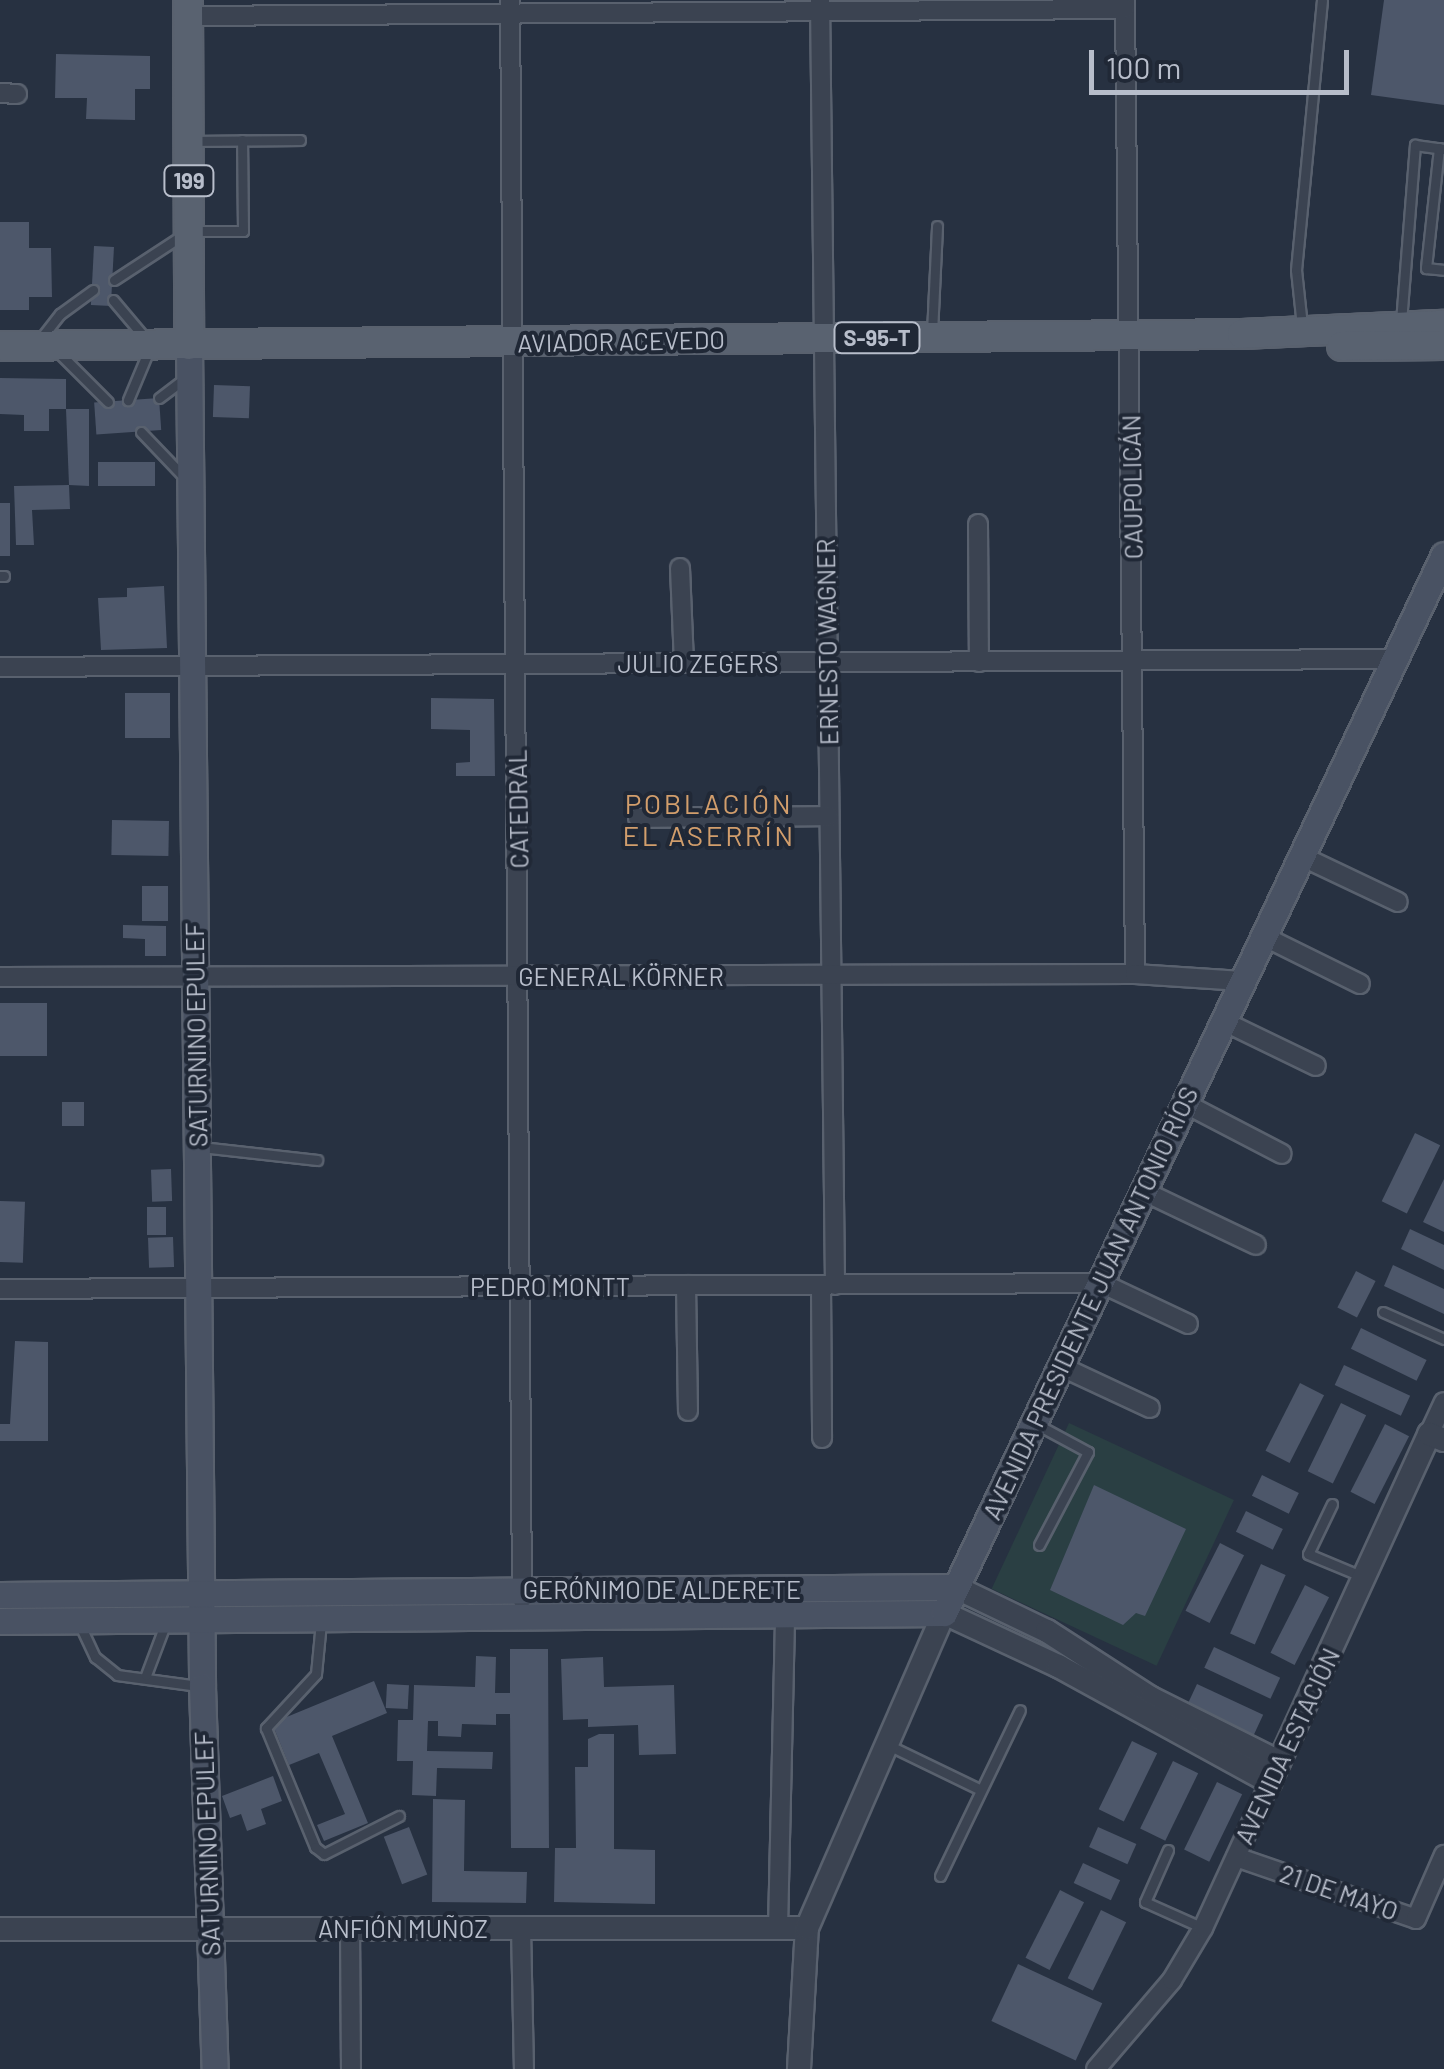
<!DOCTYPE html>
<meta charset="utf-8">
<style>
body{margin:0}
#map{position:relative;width:1444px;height:2069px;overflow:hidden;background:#273141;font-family:Barlow,sans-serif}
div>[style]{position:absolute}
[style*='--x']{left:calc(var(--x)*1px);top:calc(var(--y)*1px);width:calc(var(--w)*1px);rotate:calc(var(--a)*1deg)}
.green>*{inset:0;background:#2a3f43;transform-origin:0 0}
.building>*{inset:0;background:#4d576a;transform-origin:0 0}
.roads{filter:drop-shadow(2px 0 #59616e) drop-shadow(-2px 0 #59616e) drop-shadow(0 2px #59616e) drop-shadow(0 -2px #59616e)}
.service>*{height:9px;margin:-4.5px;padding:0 4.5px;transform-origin:4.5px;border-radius:4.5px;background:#3b4351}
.minor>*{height:18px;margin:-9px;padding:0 9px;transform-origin:9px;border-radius:9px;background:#3b4351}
.tertiary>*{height:22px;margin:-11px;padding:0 11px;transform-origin:11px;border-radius:11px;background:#3b4351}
.secondary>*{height:25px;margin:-12.5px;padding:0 12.5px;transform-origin:12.5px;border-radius:12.5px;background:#495263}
.primary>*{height:28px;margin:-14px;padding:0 14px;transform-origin:14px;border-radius:14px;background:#596270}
span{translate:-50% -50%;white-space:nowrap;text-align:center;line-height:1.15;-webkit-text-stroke:8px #202836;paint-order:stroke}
.shield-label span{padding:2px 8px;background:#202836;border:2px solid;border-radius:8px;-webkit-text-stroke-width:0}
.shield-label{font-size:22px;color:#b8becb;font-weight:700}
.street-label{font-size:25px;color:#b8becb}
.neighbourhood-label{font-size:28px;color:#d29e6c;letter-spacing:2.5px}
.scale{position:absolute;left:1089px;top:50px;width:260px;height:45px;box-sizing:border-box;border:5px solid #b8becb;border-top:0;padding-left:12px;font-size:30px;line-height:35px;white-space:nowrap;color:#b8becb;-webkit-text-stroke:8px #202836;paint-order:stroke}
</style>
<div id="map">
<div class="green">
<i style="left:1069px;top:1423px;width:182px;height:183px;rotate:25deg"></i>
</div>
<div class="building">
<i style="clip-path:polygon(1384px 0,1444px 0,1444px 105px,1371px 95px)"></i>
<i style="clip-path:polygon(56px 54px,150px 56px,150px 89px,135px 89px,135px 120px,86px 119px,87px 98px,55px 98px)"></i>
<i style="clip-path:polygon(0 222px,29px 222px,29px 248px,51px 248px,52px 297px,29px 297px,29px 310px,0 310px)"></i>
<i style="left:94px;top:246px;width:20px;height:59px;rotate:3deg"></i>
<i style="clip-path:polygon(0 378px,66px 379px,66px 409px,49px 409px,49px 431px,24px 431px,24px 415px,0 414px)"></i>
<i style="left:214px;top:385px;width:36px;height:32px;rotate:2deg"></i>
<i style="left:159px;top:398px;width:32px;height:65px;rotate:86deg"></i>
<i style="clip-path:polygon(66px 409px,89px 409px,89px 486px,69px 485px)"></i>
<i style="left:98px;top:462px;width:57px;height:24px"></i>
<i style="clip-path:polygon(69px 485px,70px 509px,32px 510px,34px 545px,16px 545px,14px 486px)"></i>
<i style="left:0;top:503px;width:10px;height:53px"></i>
<i style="clip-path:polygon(164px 586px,167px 648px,101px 650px,98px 598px,127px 597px,127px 588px)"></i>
<i style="left:125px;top:693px;width:45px;height:45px"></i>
<i style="clip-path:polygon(431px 698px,494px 699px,495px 776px,456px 776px,456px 763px,470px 762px,470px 730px,431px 729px)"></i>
<i style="left:112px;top:820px;width:57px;height:35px;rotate:1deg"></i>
<i style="left:142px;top:886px;width:26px;height:35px"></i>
<i style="clip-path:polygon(123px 925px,166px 926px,166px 956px,145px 956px,145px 939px,123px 938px)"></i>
<i style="left:0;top:1003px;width:47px;height:53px"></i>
<i style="left:62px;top:1102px;width:22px;height:24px"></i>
<i style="left:1415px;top:1133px;width:28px;height:76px;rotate:26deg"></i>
<i style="left:171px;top:1169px;width:32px;height:20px;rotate:88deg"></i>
<i style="clip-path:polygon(1444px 1179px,1444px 1232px,1423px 1222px)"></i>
<i style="left:0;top:1201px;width:25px;height:61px;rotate:2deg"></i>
<i style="left:147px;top:1207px;width:19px;height:28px"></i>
<i style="clip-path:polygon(1410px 1229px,1444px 1245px,1444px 1270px,1401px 1249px)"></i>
<i style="left:173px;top:1237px;width:30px;height:25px;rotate:88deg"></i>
<i style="clip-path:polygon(1393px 1265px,1444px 1289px,1444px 1314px,1384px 1286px)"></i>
<i style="left:1356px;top:1271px;width:22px;height:41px;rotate:27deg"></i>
<i style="left:1361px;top:1328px;width:73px;height:23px;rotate:26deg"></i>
<i style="clip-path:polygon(15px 1341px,48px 1342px,48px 1441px,0 1441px,0 1424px,10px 1424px)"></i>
<i style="left:1344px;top:1365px;width:73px;height:22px;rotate:25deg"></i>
<i style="left:1300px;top:1383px;width:27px;height:76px;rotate:27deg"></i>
<i style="left:1341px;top:1403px;width:28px;height:76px;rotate:26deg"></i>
<i style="left:1385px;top:1424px;width:27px;height:76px;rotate:27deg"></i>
<i style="left:1262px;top:1475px;width:41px;height:23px;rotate:26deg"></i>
<i style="clip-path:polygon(1094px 1485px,1186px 1529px,1145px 1616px,1136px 1613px,1123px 1625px,1050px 1590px)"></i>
<i style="left:1246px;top:1511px;width:41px;height:23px;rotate:26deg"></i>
<i style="left:1220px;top:1543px;width:27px;height:76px;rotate:27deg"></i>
<i style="left:1261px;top:1564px;width:27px;height:76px;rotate:24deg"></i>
<i style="left:1305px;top:1585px;width:27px;height:76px;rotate:27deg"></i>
<i style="left:1214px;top:1647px;width:73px;height:23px;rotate:25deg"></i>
<i style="clip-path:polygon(510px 1649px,548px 1649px,549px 1848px,511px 1848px,510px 1714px,496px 1714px,496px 1725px,462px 1724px,461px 1737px,438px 1736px,438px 1721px,428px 1721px,427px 1751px,493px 1752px,492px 1769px,437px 1768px,436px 1796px,412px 1795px,413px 1761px,397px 1761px,398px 1720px,413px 1720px,414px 1685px,475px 1687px,476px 1656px,496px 1657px,495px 1693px,510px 1693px)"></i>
<i style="clip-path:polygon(603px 1657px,604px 1687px,674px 1685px,676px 1754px,639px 1755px,638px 1725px,588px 1727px,588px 1719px,563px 1720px,561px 1659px)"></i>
<i style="clip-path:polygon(374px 1681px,387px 1713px,332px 1736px,368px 1823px,324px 1841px,317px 1825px,345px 1814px,319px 1753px,289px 1765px,272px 1723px)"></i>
<i style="left:387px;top:1684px;width:22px;height:24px;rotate:3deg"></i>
<i style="left:1197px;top:1684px;width:73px;height:22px;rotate:25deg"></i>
<i style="clip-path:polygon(599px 1734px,614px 1734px,614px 1849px,655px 1850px,655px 1904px,554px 1902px,555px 1848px,576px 1848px,575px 1767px,588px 1767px,588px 1739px)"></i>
<i style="left:1132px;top:1741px;width:28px;height:76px;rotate:26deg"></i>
<i style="left:1173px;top:1761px;width:28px;height:75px;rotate:26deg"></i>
<i style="clip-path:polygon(273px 1776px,282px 1801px,261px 1809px,266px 1824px,247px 1831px,241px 1814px,230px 1818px,222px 1796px)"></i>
<i style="left:1217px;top:1782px;width:28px;height:75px;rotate:26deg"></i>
<i style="clip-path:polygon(433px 1799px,465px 1800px,464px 1871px,527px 1872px,526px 1903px,432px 1902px)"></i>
<i style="left:409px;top:1827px;width:51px;height:27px;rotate:69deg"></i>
<i style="left:1098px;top:1827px;width:42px;height:22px;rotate:24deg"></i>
<i style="left:1083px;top:1863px;width:41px;height:22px;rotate:25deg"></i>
<i style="left:1060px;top:1890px;width:27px;height:76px;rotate:27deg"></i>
<i style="left:1101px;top:1910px;width:28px;height:76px;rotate:26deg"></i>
<i style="left:1018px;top:1964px;width:93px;height:63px;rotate:25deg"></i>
</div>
<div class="roads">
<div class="service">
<i style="--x:192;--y:141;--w:108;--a:-0.5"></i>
<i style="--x:1439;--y:148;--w:121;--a:96.2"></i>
<i style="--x:1426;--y:268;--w:18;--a:6"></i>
<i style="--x:114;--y:280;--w:90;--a:-33.2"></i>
<i style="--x:189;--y:231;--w:54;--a:0"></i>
<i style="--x:243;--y:231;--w:91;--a:-90.6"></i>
<i style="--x:113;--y:300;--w:59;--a:49.8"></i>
<i style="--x:151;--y:345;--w:60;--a:112.7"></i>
<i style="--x:1401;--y:322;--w:178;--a:-85.5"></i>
<i style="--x:1415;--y:145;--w:29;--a:8"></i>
<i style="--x:1302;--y:326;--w:56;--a:-96.1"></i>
<i style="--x:1296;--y:270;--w:271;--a:-84.5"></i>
<i style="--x:932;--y:333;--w:107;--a:-87.3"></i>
<i style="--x:38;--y:342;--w:36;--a:-52"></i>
<i style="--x:60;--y:314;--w:41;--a:-36"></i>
<i style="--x:57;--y:351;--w:72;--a:45"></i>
<i style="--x:159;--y:398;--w:30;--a:-37"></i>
<i style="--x:141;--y:432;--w:62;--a:46.3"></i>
<i style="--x:0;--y:576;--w:4;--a:0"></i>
<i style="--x:201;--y:1147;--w:117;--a:6.4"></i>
<i style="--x:1383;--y:1312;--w:67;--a:23.9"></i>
<i style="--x:1036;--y:1424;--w:59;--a:28.3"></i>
<i style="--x:1088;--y:1452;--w:105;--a:117.8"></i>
<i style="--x:1332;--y:1504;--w:55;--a:115.6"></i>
<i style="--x:1308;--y:1554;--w:57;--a:22.5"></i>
<i style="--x:321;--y:1622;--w:52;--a:95.5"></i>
<i style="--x:316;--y:1674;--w:74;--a:132.8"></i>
<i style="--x:266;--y:1728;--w:129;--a:67.6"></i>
<i style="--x:315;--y:1847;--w:11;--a:38"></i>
<i style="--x:324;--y:1854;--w:84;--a:-26.9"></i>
<i style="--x:79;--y:1623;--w:38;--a:65"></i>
<i style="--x:95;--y:1657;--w:28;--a:39"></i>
<i style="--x:117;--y:1675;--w:82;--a:7.7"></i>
<i style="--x:146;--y:1675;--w:57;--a:-69.3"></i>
<i style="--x:888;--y:1745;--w:103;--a:25.8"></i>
<i style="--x:1168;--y:1850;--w:57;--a:113.9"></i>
<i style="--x:1145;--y:1902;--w:64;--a:24.1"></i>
<i style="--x:940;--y:1876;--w:184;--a:-64.3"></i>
</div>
<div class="minor">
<i style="--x:510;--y:0;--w:1599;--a:89.57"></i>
<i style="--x:820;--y:0;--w:1285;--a:89.33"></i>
<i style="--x:1125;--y:0;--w:974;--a:89.41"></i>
<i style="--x:188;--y:16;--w:937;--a:-0.43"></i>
<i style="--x:0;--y:93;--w:17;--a:3"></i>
<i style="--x:978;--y:524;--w:138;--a:89.6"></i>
<i style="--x:680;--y:568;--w:95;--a:87.6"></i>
<i style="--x:0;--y:667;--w:1396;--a:-0.33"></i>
<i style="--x:638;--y:818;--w:191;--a:-0.6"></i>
<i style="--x:1301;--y:856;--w:107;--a:25.4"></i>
<i style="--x:1263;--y:936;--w:108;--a:26.3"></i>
<i style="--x:0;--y:977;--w:1135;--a:-0.15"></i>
<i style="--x:1135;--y:974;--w:107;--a:3.7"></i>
<i style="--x:1223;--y:1021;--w:103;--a:25.8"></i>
<i style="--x:1184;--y:1103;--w:110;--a:27.5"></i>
<i style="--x:1143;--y:1191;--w:125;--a:25.5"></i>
<i style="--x:686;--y:1285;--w:126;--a:89.1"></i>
<i style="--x:821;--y:1285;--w:153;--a:89.6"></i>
<i style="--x:0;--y:1289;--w:1101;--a:-0.31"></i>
<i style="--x:1101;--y:1283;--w:96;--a:25.2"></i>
<i style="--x:1060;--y:1366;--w:99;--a:25"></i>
<i style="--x:1429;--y:1434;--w:35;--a:-65"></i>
<i style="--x:1236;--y:1857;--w:190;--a:19"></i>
<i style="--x:1416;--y:1919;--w:70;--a:-66.4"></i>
<i style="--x:350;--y:1928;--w:141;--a:89.6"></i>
<i style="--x:521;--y:1928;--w:141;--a:88.8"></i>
<i style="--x:778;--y:1928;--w:314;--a:-88.7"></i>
<i style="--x:1096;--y:2069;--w:117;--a:-49.5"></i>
<i style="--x:1172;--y:1980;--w:61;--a:-59.2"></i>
<i style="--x:1203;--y:1928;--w:161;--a:-65.3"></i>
</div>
<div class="tertiary">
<i style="--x:955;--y:1587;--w:102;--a:25.6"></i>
<i style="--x:1047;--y:1631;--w:124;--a:32.8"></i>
<i style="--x:1151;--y:1698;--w:143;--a:26.6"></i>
<i style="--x:0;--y:1929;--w:807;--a:-0.07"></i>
<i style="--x:799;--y:2069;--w:141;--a:-86.8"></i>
<i style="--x:807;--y:1928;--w:344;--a:-66.5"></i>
<i style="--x:944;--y:1613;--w:126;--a:24.9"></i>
<i style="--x:1058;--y:1666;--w:242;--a:28.7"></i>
<i style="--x:1270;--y:1782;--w:383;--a:-65.4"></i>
<i style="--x:1429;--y:1434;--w:16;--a:22"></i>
</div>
<div class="secondary">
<i style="--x:189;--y:345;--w:1342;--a:89.44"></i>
<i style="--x:202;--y:1687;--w:382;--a:88.1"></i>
<i style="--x:0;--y:1595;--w:955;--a:-0.48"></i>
<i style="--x:0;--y:1621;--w:944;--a:-0.49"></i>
<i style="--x:944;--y:1613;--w:1170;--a:-64.71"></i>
</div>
<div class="primary">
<i style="--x:188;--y:0;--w:345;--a:89.8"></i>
<i style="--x:0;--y:346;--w:1242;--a:-0.55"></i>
<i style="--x:1242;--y:334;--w:202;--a:-2.6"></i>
<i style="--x:1342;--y:346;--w:102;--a:-0.6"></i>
</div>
</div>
<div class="shield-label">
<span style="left:189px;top:181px">199</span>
<span style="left:877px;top:338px">S-95-T</span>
</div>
<div class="street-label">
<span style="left:621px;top:341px;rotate:-1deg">AVIADOR ACEVEDO</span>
<span style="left:1132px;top:487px;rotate:-91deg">CAUPOLICÁN</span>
<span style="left:827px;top:642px;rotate:-91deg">ERNESTO WAGNER</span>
<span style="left:698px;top:663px">JULIO ZEGERS</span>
<span style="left:518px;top:809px;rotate:-91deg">CATEDRAL</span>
<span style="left:621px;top:976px">GENERAL KÖRNER</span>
<span style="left:196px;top:1035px;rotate:-91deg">SATURNINO EPULEF</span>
<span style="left:550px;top:1286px">PEDRO MONTT</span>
<span style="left:1090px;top:1303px;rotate:-65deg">AVENIDA PRESIDENTE JUAN ANTONIO RÍOS</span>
<span style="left:662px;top:1589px">GERÓNIMO DE ALDERETE</span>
<span style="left:1287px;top:1746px;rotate:-65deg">AVENIDA ESTACIÓN</span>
<span style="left:207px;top:1844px;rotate:-92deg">SATURNINO EPULEF</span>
<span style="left:1339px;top:1892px;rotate:19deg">21 DE MAYO</span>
<span style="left:403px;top:1928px">ANFIÓN MUÑOZ</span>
</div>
<div class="neighbourhood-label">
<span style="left:709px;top:819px">POBLACIÓN<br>EL ASERRÍN</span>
</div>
<div class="scale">100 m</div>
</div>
